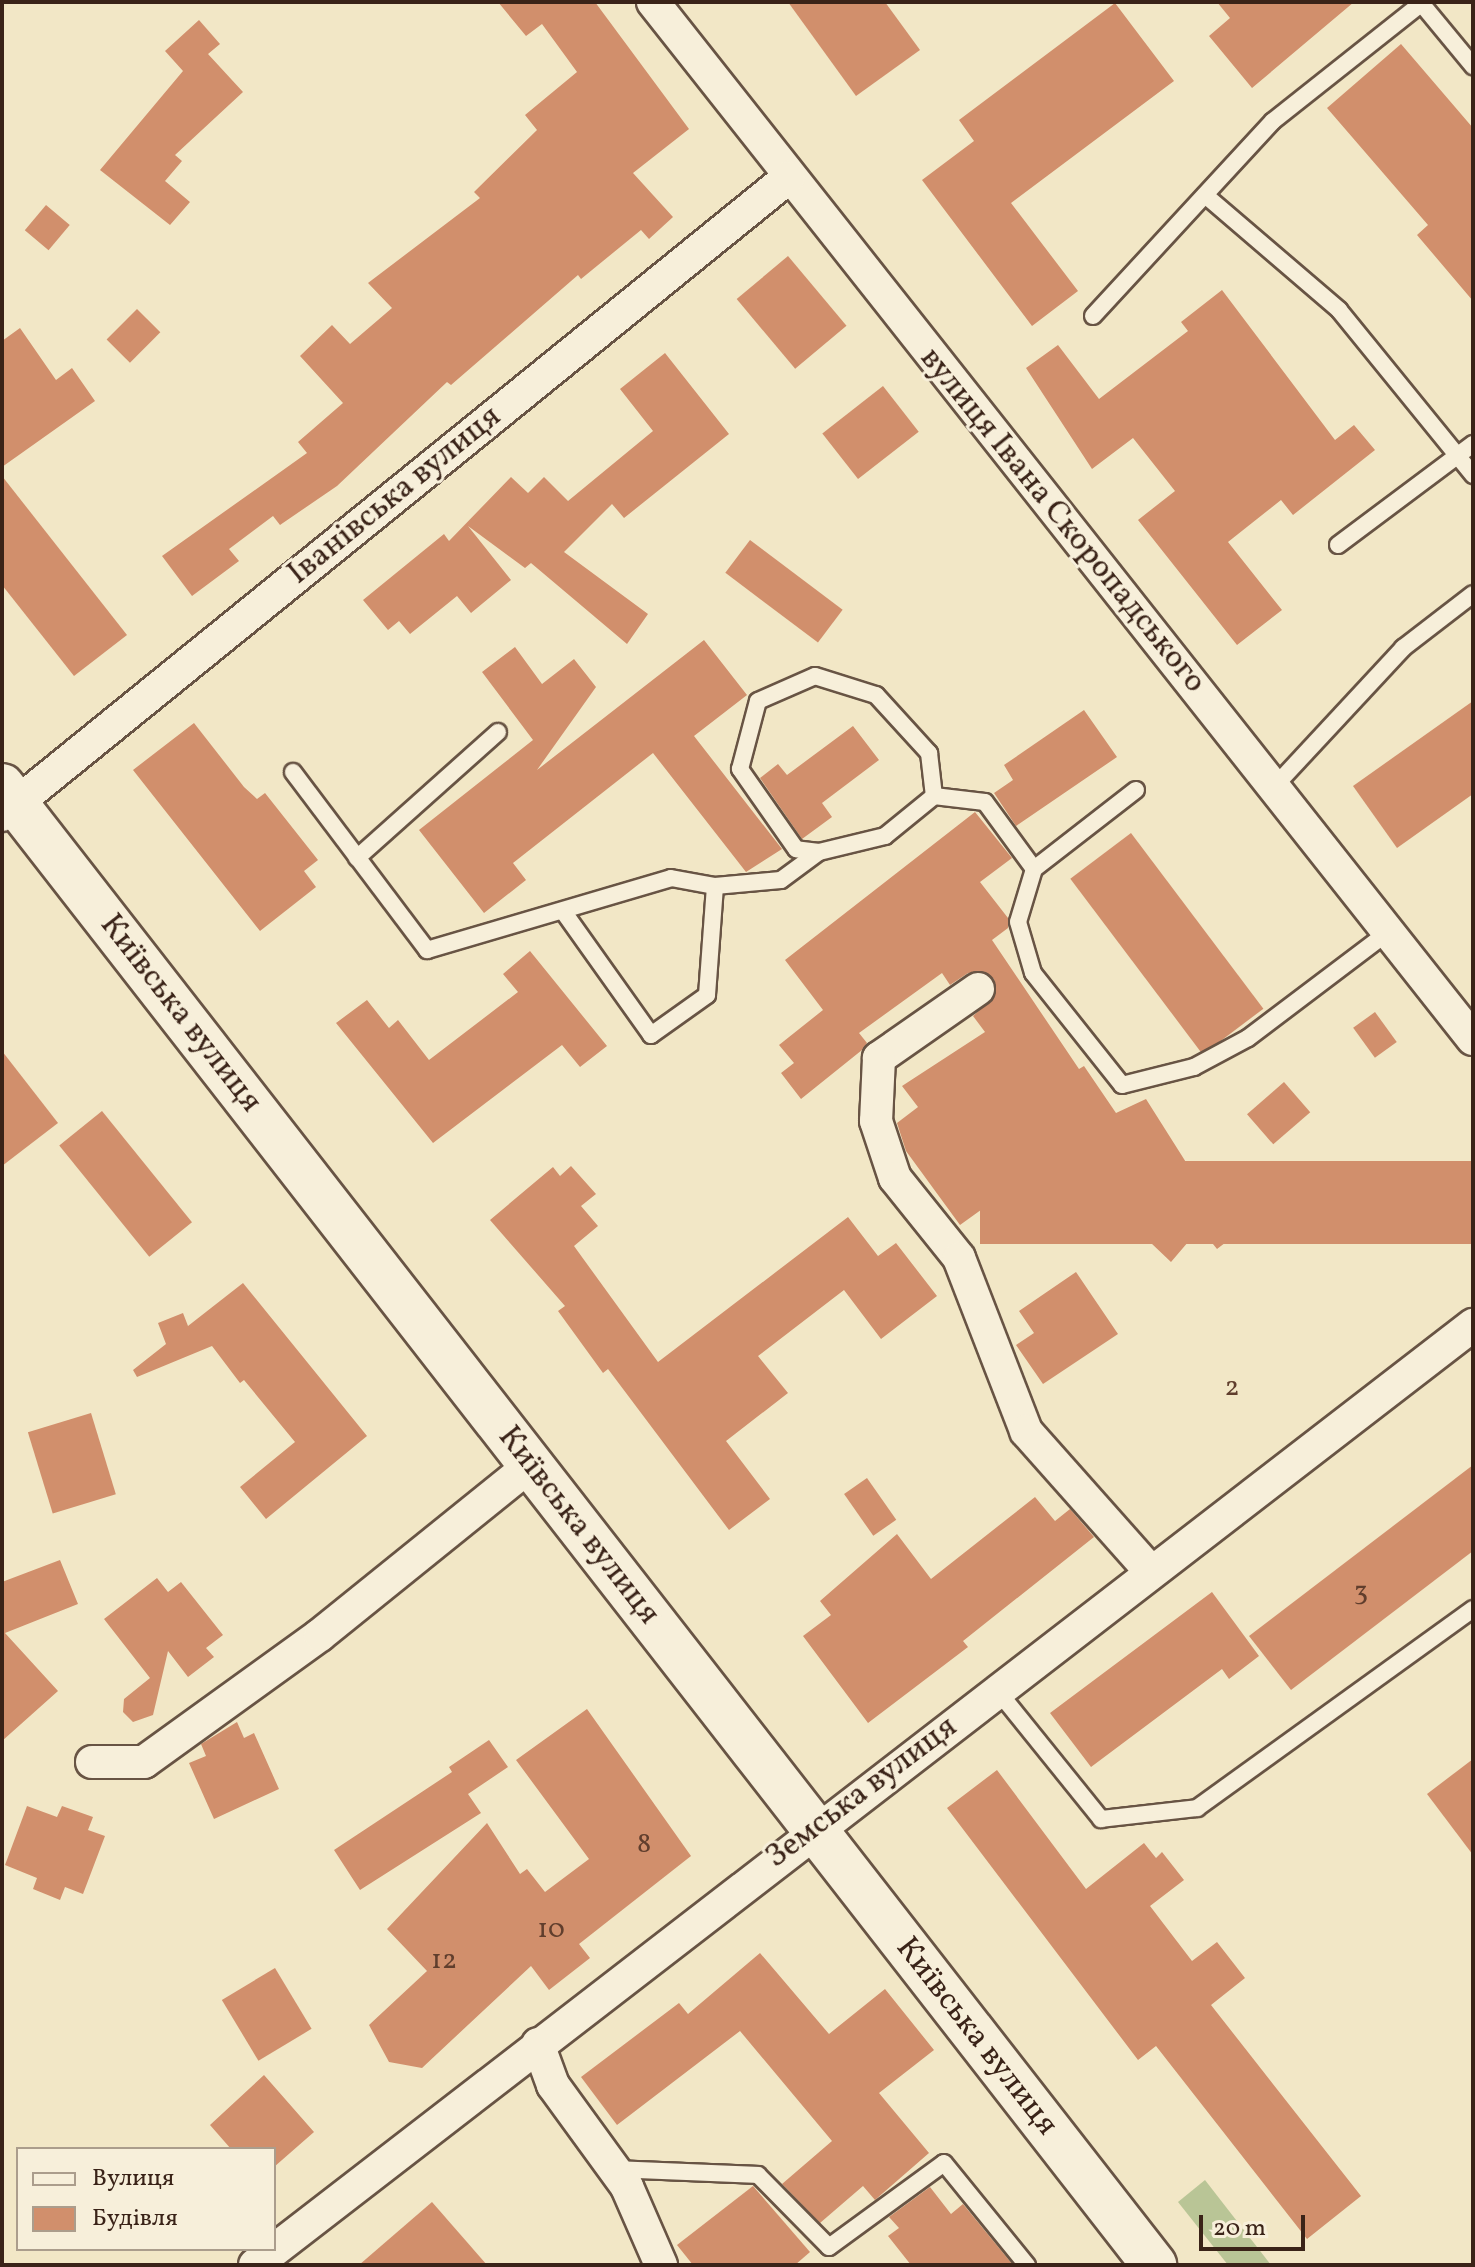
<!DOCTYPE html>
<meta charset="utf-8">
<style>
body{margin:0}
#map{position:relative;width:1475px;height:2267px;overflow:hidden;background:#f2e7c6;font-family:Vollkorn,serif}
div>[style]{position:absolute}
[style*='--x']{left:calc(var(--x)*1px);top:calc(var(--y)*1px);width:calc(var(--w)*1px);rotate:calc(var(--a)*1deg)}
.green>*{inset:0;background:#b9c596}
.building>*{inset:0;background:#d18f6c;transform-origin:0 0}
.roads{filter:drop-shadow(2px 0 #685444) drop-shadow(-2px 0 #685444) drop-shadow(0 2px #685444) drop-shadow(0 -2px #685444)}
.service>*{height:16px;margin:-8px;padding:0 8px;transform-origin:8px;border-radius:8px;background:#f7efda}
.minor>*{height:32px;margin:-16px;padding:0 16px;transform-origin:16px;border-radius:16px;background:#f7efda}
.secondary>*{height:44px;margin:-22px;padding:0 22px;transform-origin:22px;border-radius:22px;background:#f7efda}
span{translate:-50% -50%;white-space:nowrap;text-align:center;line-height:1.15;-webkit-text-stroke:6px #f7efda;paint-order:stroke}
.number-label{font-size:28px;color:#603e2d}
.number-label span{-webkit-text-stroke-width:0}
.street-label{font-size:32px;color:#3a2318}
.frame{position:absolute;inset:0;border:4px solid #3a2318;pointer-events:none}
.legend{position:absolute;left:16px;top:2147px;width:260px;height:104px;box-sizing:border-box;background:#f7efda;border:2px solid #ab9d8c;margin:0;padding:10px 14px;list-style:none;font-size:24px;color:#3a2318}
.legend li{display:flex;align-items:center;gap:16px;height:40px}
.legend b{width:40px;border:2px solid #ab9d8c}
.scale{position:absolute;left:1199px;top:2215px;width:106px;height:36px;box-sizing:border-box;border:4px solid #3a2318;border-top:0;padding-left:10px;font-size:24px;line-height:28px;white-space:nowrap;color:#3a2318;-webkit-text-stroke:6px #f7efda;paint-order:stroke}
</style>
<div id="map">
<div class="green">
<i style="clip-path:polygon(1205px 2180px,1271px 2265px,1228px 2265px,1178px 2202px)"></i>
</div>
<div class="building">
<i style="clip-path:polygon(498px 2px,595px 2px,689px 129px,633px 173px,673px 217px,649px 239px,641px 230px,581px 279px,578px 275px,451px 385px,447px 382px,337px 486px,280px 525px,273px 516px,229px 549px,239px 561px,192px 596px,162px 556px,307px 453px,298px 442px,343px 403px,300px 356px,332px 325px,350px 344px,392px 308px,368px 283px,480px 198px,474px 192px,537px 130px,525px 115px,577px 72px,542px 24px,526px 36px)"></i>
<i style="clip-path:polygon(788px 2px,885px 2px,920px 50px,856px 96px)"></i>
<i style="clip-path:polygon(1217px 2px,1354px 2px,1252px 88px,1209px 36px,1230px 18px)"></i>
<i style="clip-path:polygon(1115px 3px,1174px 81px,1011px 203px,1078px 291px,1032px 326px,922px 180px,974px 141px,959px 120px)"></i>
<i style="clip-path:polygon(199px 20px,220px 44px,208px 54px,243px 92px,175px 155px,182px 161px,165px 181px,190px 202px,170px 225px,100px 170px,183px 71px,165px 51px)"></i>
<i style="clip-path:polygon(1401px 44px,1473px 128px,1473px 301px,1417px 235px,1428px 225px,1327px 108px)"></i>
<i style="left:46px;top:205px;width:31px;height:33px;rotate:40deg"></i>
<i style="left:788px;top:256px;width:91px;height:67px;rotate:50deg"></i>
<i style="clip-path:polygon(1222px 290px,1335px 440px,1354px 425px,1375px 450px,1293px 515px,1281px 500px,1228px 542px,1282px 610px,1237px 645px,1138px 520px,1175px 491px,1133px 438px,1092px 469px,1026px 368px,1058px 345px,1099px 399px,1188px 331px,1181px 322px)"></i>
<i style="left:137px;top:309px;width:33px;height:43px;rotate:45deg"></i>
<i style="clip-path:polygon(20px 328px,56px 380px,72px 368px,95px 401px,2px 467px,2px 341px)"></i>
<i style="clip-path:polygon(665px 353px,729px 434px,624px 518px,612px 504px,564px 552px,648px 614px,627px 644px,531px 563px,525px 568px,468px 526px,511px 580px,471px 613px,457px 596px,410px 634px,399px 621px,388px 630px,363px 600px,444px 534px,449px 541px,511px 477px,528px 493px,544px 477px,568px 501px,653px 431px,620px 389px)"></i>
<i style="left:883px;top:386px;width:58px;height:77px;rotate:52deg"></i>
<i style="clip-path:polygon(2px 476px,127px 635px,74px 676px,2px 585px)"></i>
<i style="left:750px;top:540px;width:116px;height:41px;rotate:37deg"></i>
<i style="clip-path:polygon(704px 640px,747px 695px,694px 736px,782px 849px,746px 872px,653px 753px,513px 863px,526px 880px,484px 913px,419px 830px,533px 740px,482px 672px,515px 647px,542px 684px,574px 659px,596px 687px,537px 770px)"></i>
<i style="clip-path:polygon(1473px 701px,1473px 794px,1397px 848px,1353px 786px)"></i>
<i style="clip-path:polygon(1084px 710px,1117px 757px,1016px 826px,994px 793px,1013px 780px,1004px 765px)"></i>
<i style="clip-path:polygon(194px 723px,244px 787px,257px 799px,265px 793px,318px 860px,304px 871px,316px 887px,260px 931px,133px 770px)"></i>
<i style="clip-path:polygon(853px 726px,879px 760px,822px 803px,832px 817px,802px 839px,760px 778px,778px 764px,787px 775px)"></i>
<i style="clip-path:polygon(975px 812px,1012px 858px,980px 882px,1008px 918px,1008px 928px,992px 940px,1079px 1069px,1084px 1066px,1116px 1113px,1146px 1099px,1189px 1167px,1196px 1161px,1222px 1201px,1255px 1176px,1276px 1204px,1217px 1249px,1200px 1228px,1171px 1262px,1091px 1186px,1078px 1198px,1046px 1163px,960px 1225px,906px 1151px,897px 1123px,918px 1107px,902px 1086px,985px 1032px,973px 1016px,995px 996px,994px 979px,985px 972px,968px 973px,950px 985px,942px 973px,859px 1033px,867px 1043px,862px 1050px,801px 1099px,781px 1073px,794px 1063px,779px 1045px,823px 1010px,785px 960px)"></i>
<i style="left:1131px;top:833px;width:220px;height:76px;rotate:53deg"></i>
<i style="clip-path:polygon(530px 951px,607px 1046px,580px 1067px,562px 1045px,433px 1143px,336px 1023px,367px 1000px,389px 1028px,398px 1020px,429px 1060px,518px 992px,503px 974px)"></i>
<i style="left:1375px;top:1012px;width:37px;height:27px;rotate:54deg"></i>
<i style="clip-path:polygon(2px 1051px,58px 1123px,2px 1166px)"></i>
<i style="left:1284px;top:1082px;width:40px;height:49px;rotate:49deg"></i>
<i style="left:102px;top:1111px;width:143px;height:55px;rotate:51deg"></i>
<i style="left:1473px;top:1161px;width:83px;height:493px;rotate:90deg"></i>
<i style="clip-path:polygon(571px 1166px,596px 1194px,581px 1206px,598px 1226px,574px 1246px,658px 1362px,848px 1217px,878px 1256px,896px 1243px,937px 1296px,881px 1339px,844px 1290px,758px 1356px,788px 1393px,726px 1441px,770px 1499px,729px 1530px,608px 1369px,603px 1373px,558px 1311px,565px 1306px,490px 1220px,553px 1167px,560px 1176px)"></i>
<i style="clip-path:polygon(1076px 1272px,1118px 1334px,1043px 1384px,1016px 1345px,1034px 1333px,1019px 1311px)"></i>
<i style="clip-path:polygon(243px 1283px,367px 1436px,266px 1519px,240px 1487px,295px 1442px,244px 1380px,240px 1383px,212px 1346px,137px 1377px,133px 1370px,166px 1344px,158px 1323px,183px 1313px,188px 1326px)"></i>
<i style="left:91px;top:1413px;width:85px;height:66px;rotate:73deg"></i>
<i style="clip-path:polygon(1473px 1465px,1473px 1551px,1291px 1690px,1249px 1636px)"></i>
<i style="left:867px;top:1478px;width:51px;height:28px;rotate:55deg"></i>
<i style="clip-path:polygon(1035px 1497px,1055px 1521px,1070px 1509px,1094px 1537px,963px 1641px,968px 1647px,868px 1723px,803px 1636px,831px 1615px,820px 1601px,897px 1534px,931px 1579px)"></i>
<i style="clip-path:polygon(60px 1560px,78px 1604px,5px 1633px,58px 1691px,2px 1741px,2px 1582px)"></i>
<i style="clip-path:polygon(157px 1578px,168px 1592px,181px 1582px,223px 1635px,206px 1648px,214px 1657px,188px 1677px,168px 1651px,153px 1715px,133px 1722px,123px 1712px,124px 1699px,150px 1678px,104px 1619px)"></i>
<i style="clip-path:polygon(1212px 1592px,1259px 1656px,1229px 1679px,1222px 1669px,1091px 1767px,1050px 1713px)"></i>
<i style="clip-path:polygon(587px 1709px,691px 1856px,579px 1944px,590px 1958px,549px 1990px,531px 1966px,422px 2068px,389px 2062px,369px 2025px,427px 1971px,387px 1929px,487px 1823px,520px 1874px,527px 1869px,545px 1892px,589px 1859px,516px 1760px)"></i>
<i style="clip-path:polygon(237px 1722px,244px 1738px,254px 1733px,279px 1789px,214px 1819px,189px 1763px,206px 1756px,201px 1744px)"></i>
<i style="clip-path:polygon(489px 1740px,508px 1767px,468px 1794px,481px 1813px,360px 1890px,334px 1850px,452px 1772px,449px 1767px)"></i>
<i style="clip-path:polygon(1473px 1759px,1473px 1855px,1427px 1794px)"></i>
<i style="clip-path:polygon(997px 1770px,1086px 1889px,1144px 1843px,1156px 1858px,1162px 1852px,1184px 1880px,1150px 1906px,1192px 1961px,1217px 1942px,1245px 1978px,1211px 2005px,1361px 2196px,1307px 2239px,1156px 2046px,1138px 2060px,947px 1808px)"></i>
<i style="clip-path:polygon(27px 1806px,57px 1817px,62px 1806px,93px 1817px,88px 1830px,105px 1836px,83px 1894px,65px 1887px,60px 1900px,33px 1889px,37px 1878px,5px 1865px)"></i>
<i style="clip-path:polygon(760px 1953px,829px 2034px,885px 1989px,934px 2050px,879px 2093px,929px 2153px,875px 2200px,863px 2186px,820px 2223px,782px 2184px,832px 2141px,740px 2031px,617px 2125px,581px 2077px,679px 2003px,688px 2014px)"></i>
<i style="left:275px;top:1968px;width:71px;height:62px;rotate:59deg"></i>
<i style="clip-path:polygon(264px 2075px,314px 2132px,274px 2167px,274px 2149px,231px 2149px,210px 2125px)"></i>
<i style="clip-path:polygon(753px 2186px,810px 2252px,795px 2265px,693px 2265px,677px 2245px)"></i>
<i style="clip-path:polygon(930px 2187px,951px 2214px,963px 2204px,1013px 2265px,911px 2265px,888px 2236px,899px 2228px,889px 2217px)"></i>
<i style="clip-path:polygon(432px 2202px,487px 2265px,359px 2265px)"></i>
</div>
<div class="roads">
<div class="service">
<i style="--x:1421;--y:3;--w:82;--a:50.5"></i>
<i style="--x:1205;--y:195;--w:177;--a:40.6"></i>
<i style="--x:1339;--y:310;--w:213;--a:50.9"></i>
<i style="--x:1093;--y:316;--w:265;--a:-47.3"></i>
<i style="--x:1273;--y:121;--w:191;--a:-38.4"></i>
<i style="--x:1338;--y:545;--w:169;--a:-36.8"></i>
<i style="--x:293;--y:772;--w:223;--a:53"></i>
<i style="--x:427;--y:950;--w:254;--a:-16.4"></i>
<i style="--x:671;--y:878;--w:45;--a:10.3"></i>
<i style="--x:715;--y:886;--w:66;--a:-5.2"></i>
<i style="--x:781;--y:880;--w:47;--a:-36.4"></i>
<i style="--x:819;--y:852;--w:68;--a:-13.6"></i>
<i style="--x:885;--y:836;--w:63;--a:-39.2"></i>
<i style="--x:934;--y:796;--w:51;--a:6.7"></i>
<i style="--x:985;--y:802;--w:83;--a:53.8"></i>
<i style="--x:1034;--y:869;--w:55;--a:106.8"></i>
<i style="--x:1018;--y:922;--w:53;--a:73.6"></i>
<i style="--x:1033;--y:973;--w:143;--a:51.5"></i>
<i style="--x:1122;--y:1085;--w:74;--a:-14"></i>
<i style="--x:1194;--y:1067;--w:61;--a:-28.2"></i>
<i style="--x:1248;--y:1038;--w:176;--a:-37.1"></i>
<i style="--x:1274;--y:787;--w:190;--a:-47.1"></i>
<i style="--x:1403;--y:648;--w:88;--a:-37.6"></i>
<i style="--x:819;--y:852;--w:23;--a:-173"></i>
<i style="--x:796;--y:849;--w:98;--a:-125"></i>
<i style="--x:740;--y:769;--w:70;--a:-75.2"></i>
<i style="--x:758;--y:701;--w:62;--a:-23.7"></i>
<i style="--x:815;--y:676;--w:64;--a:17.3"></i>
<i style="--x:876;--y:695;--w:79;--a:47.6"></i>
<i style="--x:929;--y:753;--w:43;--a:83.4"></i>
<i style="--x:357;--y:858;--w:189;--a:-41.8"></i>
<i style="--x:1034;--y:869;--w:129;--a:-37.8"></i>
<i style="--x:563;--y:911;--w:152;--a:54.6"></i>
<i style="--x:651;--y:1035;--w:69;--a:-35.5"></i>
<i style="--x:707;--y:995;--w:109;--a:-85.8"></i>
<i style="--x:997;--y:1690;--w:166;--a:51.1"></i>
<i style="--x:1101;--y:1819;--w:97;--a:-6.5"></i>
<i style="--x:1197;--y:1808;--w:340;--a:-35.8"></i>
<i style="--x:615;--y:2169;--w:143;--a:2.4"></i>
<i style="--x:758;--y:2175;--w:101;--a:45.4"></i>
<i style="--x:829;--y:2247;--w:142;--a:-36.1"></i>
<i style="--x:944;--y:2163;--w:132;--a:50.9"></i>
</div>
<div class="minor">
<i style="--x:653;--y:2;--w:1322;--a:51.67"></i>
<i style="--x:2;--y:815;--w:1013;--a:-39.03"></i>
<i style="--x:978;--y:989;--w:121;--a:145.1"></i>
<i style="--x:879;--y:1058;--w:63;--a:92.7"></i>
<i style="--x:876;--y:1121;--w:60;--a:71.6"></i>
<i style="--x:895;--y:1178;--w:102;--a:51.3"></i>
<i style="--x:959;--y:1258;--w:186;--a:68.8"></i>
<i style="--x:1026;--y:1431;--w:188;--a:48.4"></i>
<i style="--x:92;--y:1762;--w:52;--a:0"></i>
<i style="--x:144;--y:1762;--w:217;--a:-35.8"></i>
<i style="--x:320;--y:1635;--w:271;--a:-38.9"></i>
<i style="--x:538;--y:2044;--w:44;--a:69.9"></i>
<i style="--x:553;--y:2085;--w:126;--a:54"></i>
<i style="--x:627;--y:2187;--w:85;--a:66.4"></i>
<i style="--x:255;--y:2265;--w:1539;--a:-37.66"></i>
</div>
<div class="secondary">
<i style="--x:2;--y:786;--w:1875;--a:52.08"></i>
</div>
</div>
<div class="number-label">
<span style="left:1232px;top:1388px">2</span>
<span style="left:1361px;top:1593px">3</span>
<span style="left:644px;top:1845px">8</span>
<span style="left:551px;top:1930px">10</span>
<span style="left:444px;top:1961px">12</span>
</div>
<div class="street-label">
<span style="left:395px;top:496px;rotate:-39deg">Іванівська вулиця</span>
<span style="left:1062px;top:521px;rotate:51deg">вулиця Івана Скоропадського</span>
<span style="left:180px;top:1014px;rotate:52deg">Київська вулиця</span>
<span style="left:578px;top:1526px;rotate:52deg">Київська вулиця</span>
<span style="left:862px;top:1793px;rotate:-37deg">Земська вулиця</span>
<span style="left:976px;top:2037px;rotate:52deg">Київська вулиця</span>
</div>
<div class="frame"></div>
<ul class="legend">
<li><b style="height:10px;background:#f7efda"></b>Вулиця</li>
<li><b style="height:22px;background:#d18f6c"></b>Будівля</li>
</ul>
<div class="scale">20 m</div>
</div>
